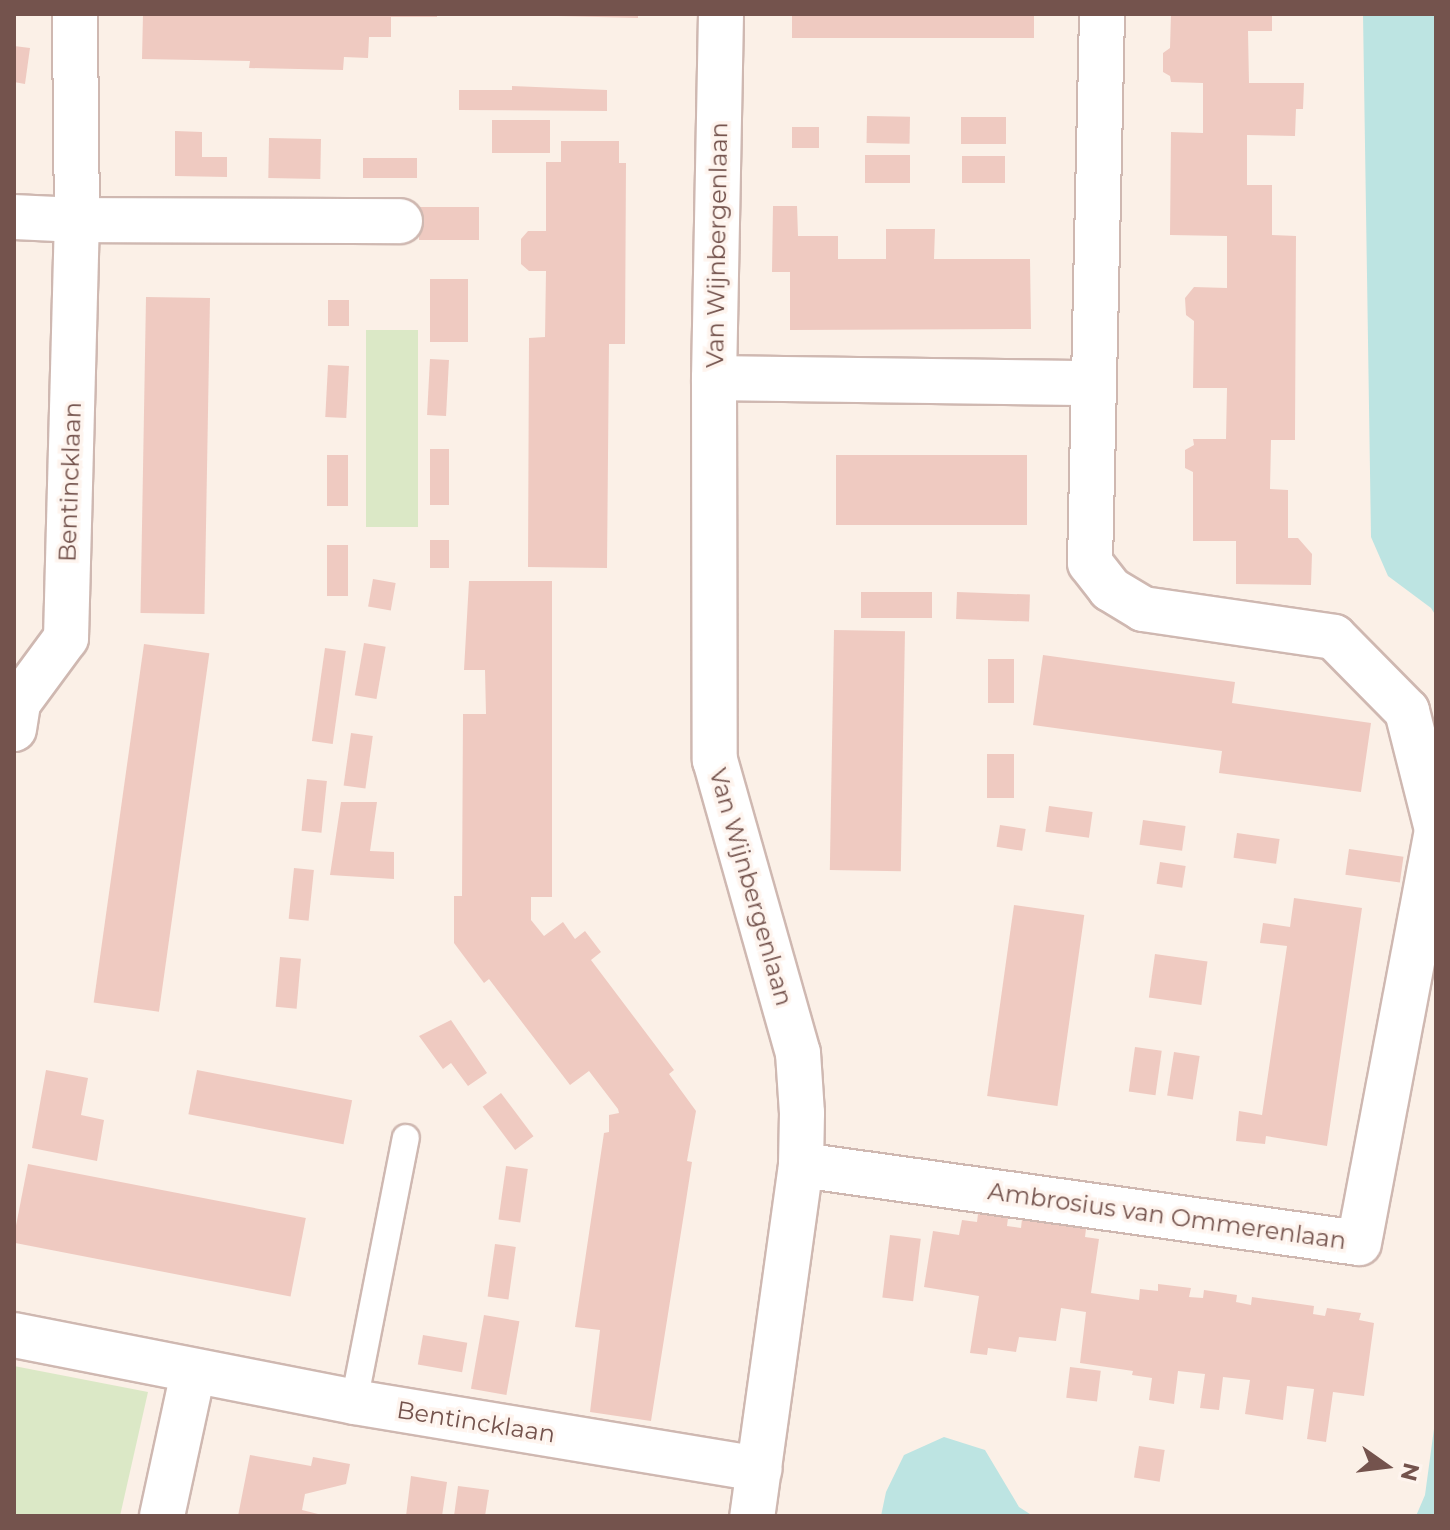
<!DOCTYPE html>
<style>
body{margin:0}
#map{position:relative;width:1450px;height:1530px;overflow:hidden;background:#fbf0e7;font-family:Montserrat,sans-serif}
div>[style]{position:absolute}
[style*='--x']{left:calc(var(--x)*1px);top:calc(var(--y)*1px);width:calc(var(--w)*1px);rotate:calc(var(--a)*1deg)}
.green>*{inset:0;background:#dbe8c6;transform-origin:0 0}
.water>*{inset:0;background:#bde4e2}
.building>*{inset:0;background:#efcac1;transform-origin:0 0}
.roads{filter:drop-shadow(2px 0 #cfb8b1) drop-shadow(-2px 0 #cfb8b1) drop-shadow(0 2px #cfb8b1) drop-shadow(0 -2px #cfb8b1)}
.lane>*{height:26px;margin:-13px;padding:0 13px;transform-origin:13px;border-radius:13px;background:#fff}
.street>*{height:44px;margin:-22px;padding:0 22px;transform-origin:22px;border-radius:22px;background:#fff}
.secondary>*{height:44px;margin:-22px;padding:0 22px;transform-origin:22px;border-radius:22px;background:#fff}
span{translate:-50% -50%;white-space:nowrap;text-align:center;line-height:1.15;-webkit-text-stroke:7px #fef4ee;paint-order:stroke}
.street-label{font-size:24px;color:#74534d}
.frame{position:absolute;inset:0;border:16px solid #74534d;pointer-events:none}
.north{position:absolute;left:1346px;top:1426px;width:80px;height:80px;-webkit-text-stroke:6px #fef4ee;paint-order:stroke;rotate:104deg;font-size:22px;font-weight:700;line-height:32px;text-align:center;color:#74534d}
.north::after{content:'';display:block;margin:auto;width:28px;height:36px;background:#74534d;clip-path:polygon(50% 0,100% 100%,50% 72%,0 100%)}
</style>
<div id="map">
<div class="green">
<i style="left:366px;top:330px;width:52px;height:197px"></i>
<i style="clip-path:polygon(14px 1366px,148px 1392px,120px 1516px,14px 1516px)"></i>
</div>
<div class="water">
<i style="clip-path:polygon(1363px 14px,1436px 14px,1436px 616px,1431px 608px,1388px 576px,1371px 537px)"></i>
<i style="clip-path:polygon(1436px 1414px,1436px 1516px,1416px 1516px,1425px 1495px)"></i>
<i style="clip-path:polygon(944px 1437px,985px 1450px,1019px 1507px,1033px 1516px,881px 1516px,886px 1492px,904px 1455px)"></i>
</div>
<div class="building">
<i style="clip-path:polygon(143px 14px,437px 14px,437px 17px,391px 17px,391px 37px,369px 37px,368px 58px,344px 57px,343px 70px,249px 68px,250px 61px,142px 59px)"></i>
<i style="clip-path:polygon(483px 14px,638px 14px,638px 18px)"></i>
<i style="left:792px;top:14px;width:242px;height:24px"></i>
<i style="clip-path:polygon(1171px 14px,1272px 14px,1272px 31px,1248px 31px,1249px 83px,1304px 83px,1303px 109px,1296px 109px,1295px 136px,1247px 135px,1247px 185px,1272px 185px,1272px 235px,1296px 236px,1295px 440px,1271px 440px,1270px 489px,1288px 490px,1288px 538px,1298px 538px,1312px 554px,1311px 585px,1236px 584px,1236px 541px,1193px 541px,1193px 472px,1185px 468px,1185px 450px,1194px 445px,1193px 439px,1226px 439px,1227px 388px,1193px 388px,1194px 321px,1186px 315px,1185px 298px,1194px 287px,1227px 288px,1227px 236px,1170px 235px,1171px 132px,1203px 133px,1203px 83px,1171px 82px,1170px 76px,1163px 72px,1163px 53px,1170px 48px)"></i>
<i style="clip-path:polygon(14px 46px,30px 48px,25px 84px,14px 82px)"></i>
<i style="clip-path:polygon(512px 86px,607px 90px,607px 111px,459px 110px,459px 90px,512px 90px)"></i>
<i style="left:867px;top:116px;width:43px;height:27px;rotate:1deg"></i>
<i style="left:961px;top:117px;width:45px;height:27px"></i>
<i style="left:492px;top:120px;width:58px;height:33px"></i>
<i style="left:792px;top:127px;width:27px;height:21px"></i>
<i style="clip-path:polygon(175px 131px,202px 132px,202px 157px,227px 157px,227px 177px,175px 176px)"></i>
<i style="left:269px;top:138px;width:52px;height:40px;rotate:1deg"></i>
<i style="clip-path:polygon(561px 141px,619px 141px,619px 163px,626px 163px,625px 344px,609px 344px,607px 568px,528px 567px,529px 338px,545px 337px,546px 271px,529px 271px,521px 264px,521px 239px,528px 231px,546px 231px,546px 162px,561px 162px)"></i>
<i style="left:910px;top:155px;width:28px;height:45px;rotate:90deg"></i>
<i style="left:962px;top:156px;width:43px;height:27px"></i>
<i style="left:363px;top:158px;width:54px;height:20px"></i>
<i style="clip-path:polygon(773px 206px,797px 206px,798px 236px,838px 236px,838px 259px,886px 259px,886px 229px,935px 229px,934px 259px,1030px 259px,1031px 329px,790px 330px,790px 272px,772px 272px)"></i>
<i style="left:419px;top:207px;width:60px;height:33px"></i>
<i style="left:430px;top:279px;width:38px;height:63px"></i>
<i style="left:146px;top:297px;width:64px;height:316px;rotate:1deg"></i>
<i style="left:328px;top:300px;width:21px;height:26px"></i>
<i style="left:430px;top:359px;width:19px;height:56px;rotate:3deg"></i>
<i style="left:328px;top:365px;width:21px;height:52px;rotate:3deg"></i>
<i style="left:430px;top:449px;width:19px;height:56px"></i>
<i style="left:327px;top:455px;width:21px;height:51px"></i>
<i style="left:836px;top:455px;width:191px;height:70px"></i>
<i style="left:430px;top:540px;width:19px;height:28px"></i>
<i style="left:327px;top:545px;width:21px;height:51px"></i>
<i style="left:373px;top:579px;width:23px;height:28px;rotate:10deg"></i>
<i style="clip-path:polygon(469px 581px,552px 581px,552px 897px,531px 897px,531px 920px,544px 936px,563px 922px,575px 939px,585px 931px,601px 952px,591px 960px,674px 1070px,669px 1074px,696px 1111px,687px 1161px,692px 1162px,685px 1207px,651px 1421px,590px 1412px,600px 1330px,575px 1327px,604px 1133px,609px 1132px,609px 1115px,619px 1113px,618px 1109px,589px 1071px,570px 1085px,489px 979px,484px 983px,454px 943px,454px 896px,462px 896px,463px 714px,486px 714px,485px 670px,464px 670px)"></i>
<i style="left:861px;top:592px;width:71px;height:26px"></i>
<i style="left:957px;top:592px;width:73px;height:27px;rotate:2deg"></i>
<i style="left:834px;top:630px;width:71px;height:240px;rotate:1deg"></i>
<i style="left:364px;top:643px;width:22px;height:53px;rotate:10deg"></i>
<i style="left:144px;top:644px;width:66px;height:362px;rotate:8deg"></i>
<i style="left:325px;top:648px;width:21px;height:94px;rotate:8deg"></i>
<i style="clip-path:polygon(1043px 655px,1235px 682px,1232px 703px,1371px 723px,1361px 792px,1219px 773px,1222px 751px,1033px 725px)"></i>
<i style="left:988px;top:659px;width:26px;height:44px"></i>
<i style="left:351px;top:733px;width:22px;height:53px;rotate:8deg"></i>
<i style="left:987px;top:754px;width:27px;height:44px"></i>
<i style="left:307px;top:779px;width:20px;height:52px;rotate:6deg"></i>
<i style="clip-path:polygon(341px 802px,377px 802px,370px 851px,394px 852px,394px 879px,330px 875px)"></i>
<i style="left:1049px;top:806px;width:44px;height:26px;rotate:8deg"></i>
<i style="left:1143px;top:820px;width:43px;height:25px;rotate:8deg"></i>
<i style="left:1000px;top:825px;width:26px;height:22px;rotate:9deg"></i>
<i style="left:1237px;top:833px;width:43px;height:25px;rotate:8deg"></i>
<i style="left:1349px;top:849px;width:55px;height:26px;rotate:8deg"></i>
<i style="left:1160px;top:862px;width:26px;height:22px;rotate:9deg"></i>
<i style="left:294px;top:868px;width:20px;height:51px;rotate:6deg"></i>
<i style="clip-path:polygon(1294px 898px,1362px 908px,1327px 1146px,1266px 1136px,1265px 1144px,1236px 1141px,1239px 1111px,1262px 1115px,1287px 946px,1260px 943px,1263px 923px,1290px 927px)"></i>
<i style="left:1014px;top:905px;width:71px;height:193px;rotate:8deg"></i>
<i style="left:1155px;top:954px;width:53px;height:44px;rotate:8deg"></i>
<i style="left:280px;top:957px;width:21px;height:50px;rotate:5deg"></i>
<i style="clip-path:polygon(451px 1020px,487px 1073px,468px 1086px,451px 1063px,443px 1069px,419px 1036px)"></i>
<i style="left:1135px;top:1047px;width:27px;height:45px;rotate:8deg"></i>
<i style="left:1174px;top:1052px;width:26px;height:44px;rotate:9deg"></i>
<i style="clip-path:polygon(46px 1070px,88px 1078px,81px 1115px,104px 1120px,97px 1161px,32px 1148px)"></i>
<i style="left:197px;top:1070px;width:158px;height:45px;rotate:11deg"></i>
<i style="left:501px;top:1093px;width:54px;height:23px;rotate:53deg"></i>
<i style="left:28px;top:1164px;width:283px;height:80px;rotate:11deg"></i>
<i style="left:506px;top:1166px;width:22px;height:54px;rotate:8deg"></i>
<i style="clip-path:polygon(978px 1214px,1008px 1218px,1007px 1226px,1021px 1228px,1022px 1219px,1086px 1229px,1085px 1237px,1099px 1239px,1091px 1293px,1139px 1300px,1140px 1289px,1158px 1291px,1158px 1284px,1191px 1288px,1189px 1297px,1203px 1298px,1204px 1290px,1237px 1295px,1236px 1302px,1251px 1305px,1252px 1297px,1314px 1306px,1313px 1314px,1325px 1316px,1327px 1308px,1361px 1313px,1359px 1320px,1374px 1323px,1364px 1396px,1333px 1392px,1326px 1442px,1307px 1439px,1314px 1389px,1287px 1386px,1283px 1420px,1245px 1414px,1250px 1380px,1223px 1377px,1219px 1410px,1200px 1408px,1205px 1374px,1178px 1371px,1174px 1404px,1149px 1400px,1152px 1378px,1132px 1375px,1133px 1371px,1080px 1363px,1086px 1312px,1061px 1308px,1056px 1341px,1019px 1337px,1016px 1352px,988px 1348px,987px 1355px,970px 1353px,979px 1296px,924px 1287px,933px 1231px,959px 1235px,962px 1220px,977px 1222px)"></i>
<i style="left:890px;top:1235px;width:31px;height:63px;rotate:7deg"></i>
<i style="left:495px;top:1244px;width:21px;height:53px;rotate:8deg"></i>
<i style="left:484px;top:1315px;width:36px;height:75px;rotate:10deg"></i>
<i style="left:423px;top:1335px;width:45px;height:30px;rotate:10deg"></i>
<i style="left:1070px;top:1367px;width:31px;height:31px;rotate:7deg"></i>
<i style="left:1139px;top:1446px;width:26px;height:32px;rotate:9deg"></i>
<i style="clip-path:polygon(250px 1455px,311px 1466px,313px 1457px,350px 1464px,346px 1484px,305px 1494px,302px 1510px,326px 1516px,238px 1516px)"></i>
<i style="clip-path:polygon(411px 1476px,447px 1482px,442px 1516px,406px 1516px)"></i>
<i style="clip-path:polygon(458px 1486px,489px 1490px,485px 1516px,454px 1516px)"></i>
</div>
<div class="roads">
<div class="lane">
<i style="--x:354;--y:1402;--w:269;--a:-78.9"></i>
</div>
<div class="street">
<i style="--x:1102;--y:14;--w:549;--a:91.25"></i>
<i style="--x:1090;--y:563;--w:33;--a:52"></i>
<i style="--x:1110;--y:589;--w:39;--a:31"></i>
<i style="--x:1143;--y:609;--w:193;--a:8.3"></i>
<i style="--x:1334;--y:637;--w:104;--a:45.4"></i>
<i style="--x:1407;--y:711;--w:119;--a:75.8"></i>
<i style="--x:14;--y:217;--w:63;--a:2.7"></i>
<i style="--x:77;--y:220;--w:206;--a:-90.6"></i>
<i style="--x:714;--y:378;--w:379;--a:0.8"></i>
<i style="--x:14;--y:729;--w:26;--a:-81"></i>
<i style="--x:18;--y:703;--w:81;--a:-53.6"></i>
<i style="--x:66;--y:638;--w:418;--a:-88.5"></i>
<i style="--x:77;--y:220;--w:323;--a:0.2"></i>
<i style="--x:801;--y:1165;--w:563;--a:7.96"></i>
<i style="--x:1359;--y:1243;--w:415;--a:-79.3"></i>
<i style="--x:14;--y:1335;--w:347;--a:11.1"></i>
<i style="--x:354;--y:1402;--w:411;--a:9.4"></i>
<i style="--x:162;--y:1516;--w:146;--a:-77.8"></i>
</div>
<div class="secondary">
<i style="--x:721;--y:14;--w:364;--a:91.1"></i>
<i style="--x:714;--y:378;--w:382;--a:89.9"></i>
<i style="--x:715;--y:760;--w:305;--a:74.2"></i>
<i style="--x:798;--y:1053;--w:60;--a:86.2"></i>
<i style="--x:802;--y:1113;--w:52;--a:91.1"></i>
<i style="--x:801;--y:1165;--w:354;--a:97.9"></i>
</div>
</div>
<div class="street-label">
<span style="left:717px;top:245px;rotate:-89deg">Van Wijnbergenlaan</span>
<span style="left:70px;top:482px;rotate:-88deg">Bentincklaan</span>
<span style="left:751px;top:887px;rotate:74deg">Van Wijnbergenlaan</span>
<span style="left:1167px;top:1216px;rotate:8deg">Ambrosius van Ommerenlaan</span>
<span style="left:476px;top:1422px;rotate:9deg">Bentincklaan</span>
</div>
<div class="frame"></div>
<div class="north">N</div>
</div>
